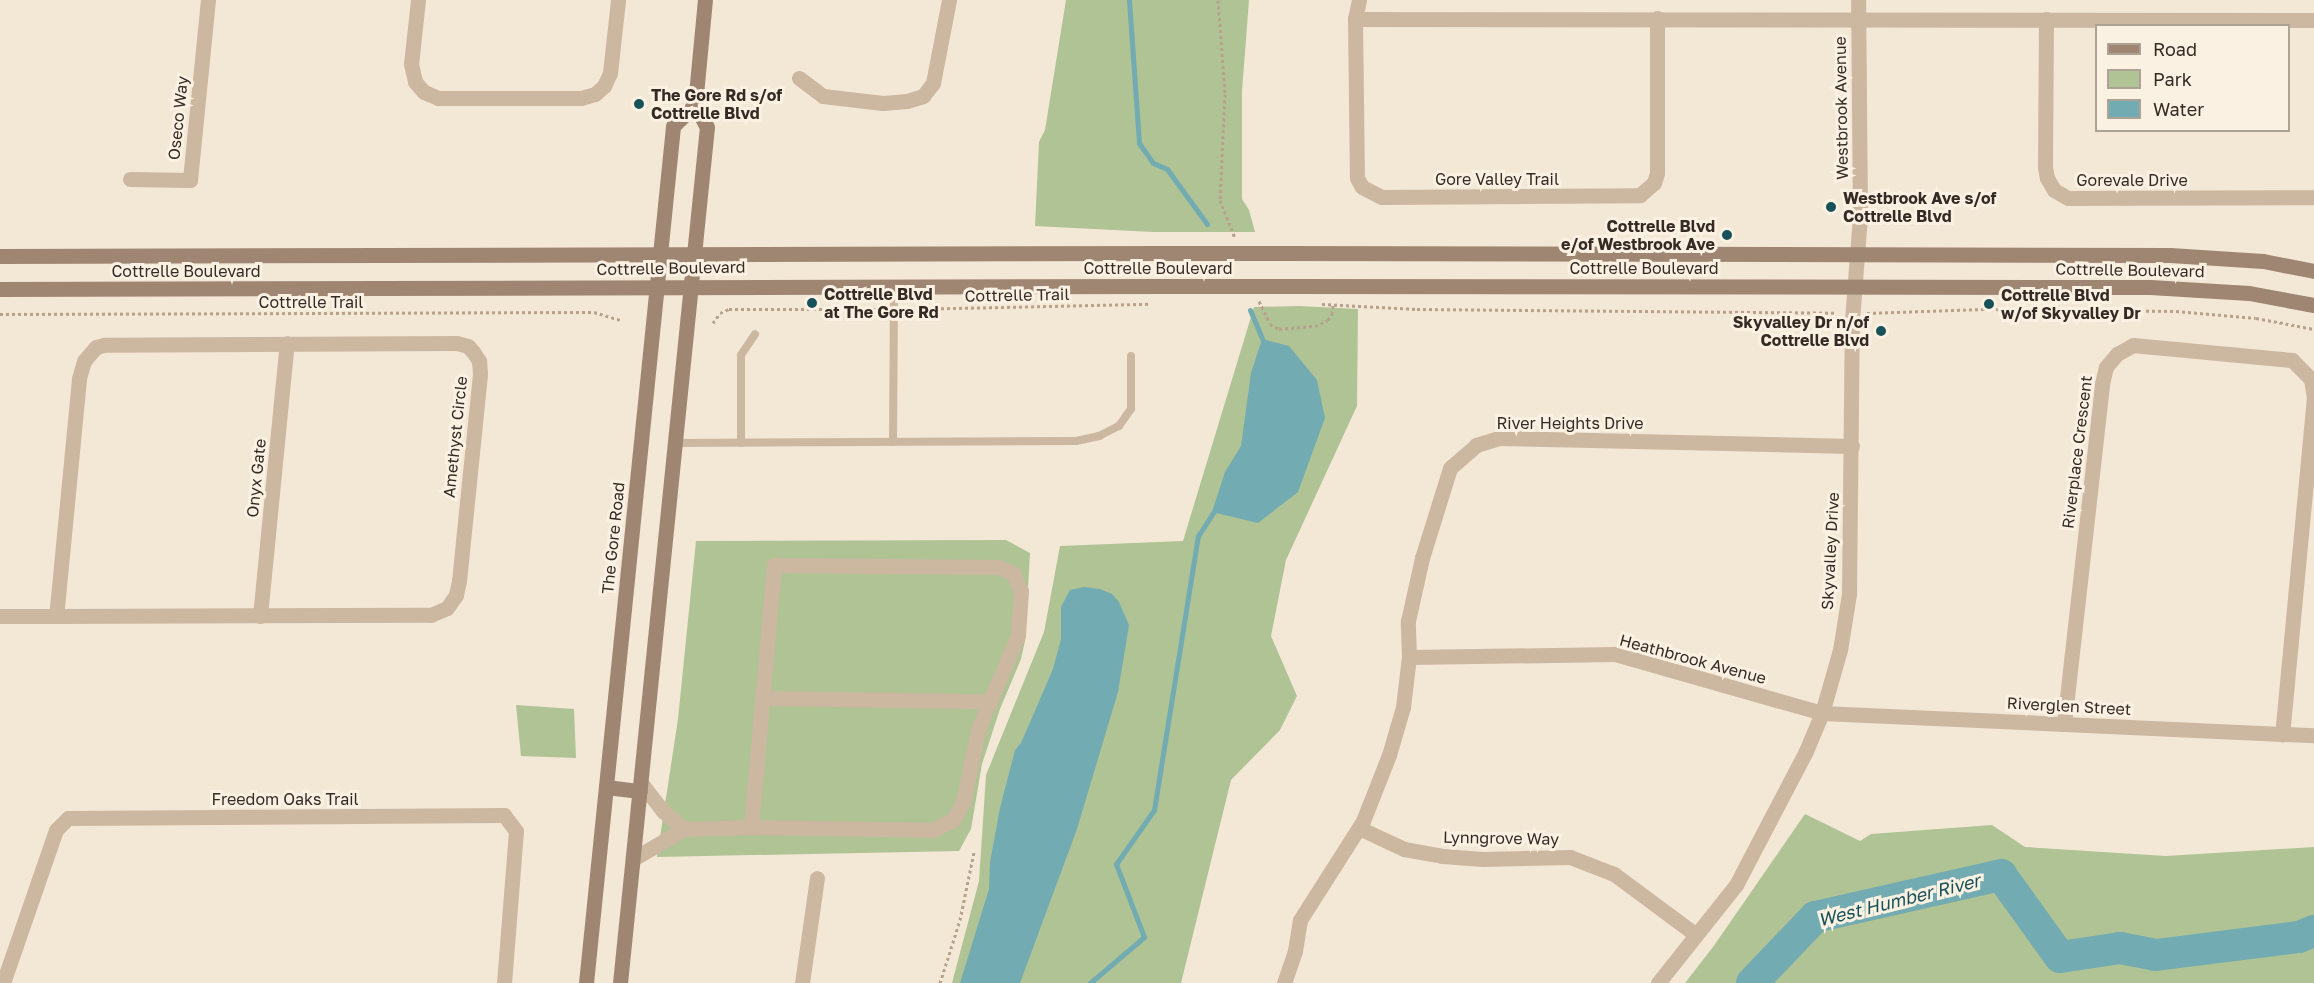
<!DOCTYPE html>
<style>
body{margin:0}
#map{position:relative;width:2314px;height:983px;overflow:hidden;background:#f3e7d6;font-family:"Golos Text",sans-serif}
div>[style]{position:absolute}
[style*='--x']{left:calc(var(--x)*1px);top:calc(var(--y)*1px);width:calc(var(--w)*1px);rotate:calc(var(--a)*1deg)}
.green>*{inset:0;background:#b0c395}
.water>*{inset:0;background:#72abb2}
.stream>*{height:5px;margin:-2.5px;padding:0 2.5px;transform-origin:2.5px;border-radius:2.5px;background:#72abb2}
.river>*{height:32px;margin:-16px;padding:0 16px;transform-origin:16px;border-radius:16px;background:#72abb2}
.path>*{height:3px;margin-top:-1.5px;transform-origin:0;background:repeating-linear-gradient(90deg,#b7a18b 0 3px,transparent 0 6px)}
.service>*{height:8px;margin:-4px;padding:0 4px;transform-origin:4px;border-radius:4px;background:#ccb7a1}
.minor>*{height:15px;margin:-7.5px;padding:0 7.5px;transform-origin:7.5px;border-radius:7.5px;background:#ccb7a1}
.secondary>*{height:15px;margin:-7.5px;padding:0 7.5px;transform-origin:7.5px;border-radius:7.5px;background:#9f8672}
.secondary-bridge>*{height:15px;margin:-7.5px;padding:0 7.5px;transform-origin:7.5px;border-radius:7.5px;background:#9f8672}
.dots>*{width:16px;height:16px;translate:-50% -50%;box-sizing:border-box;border:3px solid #fbf1e2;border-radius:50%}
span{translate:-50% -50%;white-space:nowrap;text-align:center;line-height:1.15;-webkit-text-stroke:6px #fbf1e2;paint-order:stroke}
.poi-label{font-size:16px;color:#352b24;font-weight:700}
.left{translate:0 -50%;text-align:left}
.right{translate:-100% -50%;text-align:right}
.street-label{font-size:16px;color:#352b24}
.water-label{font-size:18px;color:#17515a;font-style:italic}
.legend{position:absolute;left:2095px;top:24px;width:195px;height:108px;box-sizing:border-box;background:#fbf1e2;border:2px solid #aca296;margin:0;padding:8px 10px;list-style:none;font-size:18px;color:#352b24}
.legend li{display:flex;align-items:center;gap:12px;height:30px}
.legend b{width:30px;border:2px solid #aca296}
</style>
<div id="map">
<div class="green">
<i style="clip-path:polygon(1066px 0,1249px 0,1242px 91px,1242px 199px,1249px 210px,1255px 232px,1153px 232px,1035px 226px,1039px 142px,1045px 130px)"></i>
<i style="clip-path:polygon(1299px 306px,1358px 309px,1357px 406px,1286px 560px,1271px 636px,1297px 696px,1280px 730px,1231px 780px,1181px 983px,952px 983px,979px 881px,986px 775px,1044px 632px,1060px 546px,1183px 541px,1254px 307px)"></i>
<i style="clip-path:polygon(1006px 540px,1030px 553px,1025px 641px,1021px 659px,1000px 709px,982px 764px,971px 829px,959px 851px,657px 857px,678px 719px,696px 541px)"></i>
<i style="clip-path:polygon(516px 705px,574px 709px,576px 758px,521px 756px)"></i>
<i style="clip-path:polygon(1805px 814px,1860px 841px,1871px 834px,1992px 825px,2025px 847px,2166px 856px,2314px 847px,2314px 983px,1685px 983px,1713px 947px)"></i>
</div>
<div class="water">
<i style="clip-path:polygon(1262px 339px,1289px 346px,1317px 380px,1325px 418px,1298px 492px,1258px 523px,1212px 512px,1225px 472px,1241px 446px,1251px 373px)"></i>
<i style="clip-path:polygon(1084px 587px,1100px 589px,1112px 594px,1119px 602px,1129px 625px,1118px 692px,1077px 829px,1020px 983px,960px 983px,989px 889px,990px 862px,1000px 808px,1015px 750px,1021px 743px,1053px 669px,1061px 639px,1061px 607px,1070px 590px)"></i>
</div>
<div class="stream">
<i style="--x:1129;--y:0;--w:143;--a:86"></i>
<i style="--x:1139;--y:143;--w:24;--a:55"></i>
<i style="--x:1153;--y:163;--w:15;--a:23"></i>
<i style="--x:1167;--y:169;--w:68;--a:54"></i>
<i style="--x:1250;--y:310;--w:38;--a:67"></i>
<i style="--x:1090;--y:983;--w:71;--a:-40.4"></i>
<i style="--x:1144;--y:937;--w:78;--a:-111"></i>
<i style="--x:1116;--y:864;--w:66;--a:-54.9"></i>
<i style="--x:1154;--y:810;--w:278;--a:-80.9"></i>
<i style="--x:1198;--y:536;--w:33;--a:-57"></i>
</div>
<div class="river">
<i style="--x:1752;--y:983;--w:91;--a:-46.3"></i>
<i style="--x:1815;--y:917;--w:191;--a:-12.7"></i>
<i style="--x:2001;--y:875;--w:101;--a:54.3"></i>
<i style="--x:2060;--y:957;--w:61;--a:-8.5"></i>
<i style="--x:2120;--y:948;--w:37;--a:11"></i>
<i style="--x:2156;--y:955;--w:144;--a:-7.2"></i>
<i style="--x:2299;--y:937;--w:16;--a:-22"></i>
</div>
<div class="path">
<i style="--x:1218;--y:0;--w:94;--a:85.7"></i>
<i style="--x:1225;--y:94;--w:106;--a:92.7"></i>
<i style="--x:1220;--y:200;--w:41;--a:68.5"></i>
<i style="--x:1259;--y:301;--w:25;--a:64"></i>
<i style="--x:1270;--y:324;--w:10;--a:29"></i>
<i style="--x:1279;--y:329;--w:36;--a:-5"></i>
<i style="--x:1315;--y:326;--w:14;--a:-25"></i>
<i style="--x:1328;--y:320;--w:7;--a:-56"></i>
<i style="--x:1332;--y:314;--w:9;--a:-84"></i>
<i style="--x:1322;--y:304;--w:95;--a:3"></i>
<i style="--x:1417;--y:309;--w:420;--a:0.5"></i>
<i style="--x:905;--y:309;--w:246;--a:-1.2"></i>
<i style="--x:1867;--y:313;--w:117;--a:-2"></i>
<i style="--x:1984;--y:309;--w:192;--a:0.6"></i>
<i style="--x:2176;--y:311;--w:80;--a:5"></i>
<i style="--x:2256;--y:318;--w:59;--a:10.7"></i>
<i style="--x:0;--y:314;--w:594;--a:-0.19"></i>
<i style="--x:594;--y:312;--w:27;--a:17"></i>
<i style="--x:713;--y:323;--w:12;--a:-55"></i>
<i style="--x:720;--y:313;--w:10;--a:-24"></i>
<i style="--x:729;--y:309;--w:155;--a:0"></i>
<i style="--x:940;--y:983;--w:66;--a:-72.4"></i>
<i style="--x:960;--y:920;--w:69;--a:-78.4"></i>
</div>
<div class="service">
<i style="--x:893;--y:442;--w:156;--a:-89.6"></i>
<i style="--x:674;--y:443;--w:402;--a:-0.3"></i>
<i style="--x:1076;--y:441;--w:24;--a:-12"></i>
<i style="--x:1099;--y:436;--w:22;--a:-27"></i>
<i style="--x:1119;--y:426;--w:21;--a:-55"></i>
<i style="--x:1131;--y:409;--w:53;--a:-90"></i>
<i style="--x:741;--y:443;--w:88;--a:-90"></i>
<i style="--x:741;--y:355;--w:25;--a:-56"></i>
</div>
<div class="minor">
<i style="--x:418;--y:0;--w:64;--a:96.2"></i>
<i style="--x:411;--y:64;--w:18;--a:77"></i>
<i style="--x:415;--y:82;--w:13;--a:48"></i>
<i style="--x:424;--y:92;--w:15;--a:23"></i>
<i style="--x:438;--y:98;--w:143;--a:0"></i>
<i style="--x:581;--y:98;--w:15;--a:-16"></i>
<i style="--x:595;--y:94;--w:12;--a:-42"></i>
<i style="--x:604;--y:86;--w:14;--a:-65"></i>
<i style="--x:610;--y:73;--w:73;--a:-83.7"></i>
<i style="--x:1359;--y:0;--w:19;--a:102"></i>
<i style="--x:1355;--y:19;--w:159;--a:89.3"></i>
<i style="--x:1357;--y:178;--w:10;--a:61"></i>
<i style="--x:1362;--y:187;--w:22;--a:27"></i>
<i style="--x:1382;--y:197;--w:258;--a:-0.4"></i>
<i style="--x:1640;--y:195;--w:18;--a:-41"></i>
<i style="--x:1654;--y:183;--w:10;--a:-73"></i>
<i style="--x:1657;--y:173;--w:155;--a:-90"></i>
<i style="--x:1355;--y:19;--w:959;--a:0.06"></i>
<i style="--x:2046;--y:19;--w:148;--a:90.4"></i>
<i style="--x:2045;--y:167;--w:11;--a:80"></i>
<i style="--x:2047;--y:178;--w:14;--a:60"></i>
<i style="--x:2054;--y:190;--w:16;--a:30"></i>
<i style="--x:2068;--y:198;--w:246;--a:-0.2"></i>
<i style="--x:799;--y:78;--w:30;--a:37"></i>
<i style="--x:823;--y:96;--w:60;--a:6.7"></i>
<i style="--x:883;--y:103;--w:24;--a:-5"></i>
<i style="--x:907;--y:101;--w:17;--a:-17"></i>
<i style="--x:923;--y:96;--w:16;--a:-52"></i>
<i style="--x:933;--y:83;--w:85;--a:-79.1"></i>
<i style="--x:130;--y:179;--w:60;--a:1"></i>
<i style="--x:190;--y:180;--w:181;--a:-84.3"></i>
<i style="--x:0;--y:616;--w:56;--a:0"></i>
<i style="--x:56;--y:616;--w:375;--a:-0.2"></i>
<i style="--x:431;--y:615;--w:17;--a:-24"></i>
<i style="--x:447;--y:608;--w:16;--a:-55"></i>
<i style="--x:456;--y:595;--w:14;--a:-78"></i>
<i style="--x:459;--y:581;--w:208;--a:-84.2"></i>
<i style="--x:480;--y:374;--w:13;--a:-94"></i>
<i style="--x:479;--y:361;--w:9;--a:-122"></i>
<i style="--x:474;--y:353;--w:9;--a:-131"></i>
<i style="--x:468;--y:346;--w:12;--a:-166"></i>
<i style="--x:456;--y:343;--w:352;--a:179.7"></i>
<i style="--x:104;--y:345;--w:8;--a:166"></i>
<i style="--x:96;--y:347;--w:18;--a:131"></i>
<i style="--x:84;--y:361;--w:19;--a:106"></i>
<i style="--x:79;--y:379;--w:238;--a:95.5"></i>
<i style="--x:260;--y:616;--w:274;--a:-84.4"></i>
<i style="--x:1409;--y:657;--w:206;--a:-0.8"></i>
<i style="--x:1615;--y:654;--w:215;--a:15.9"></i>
<i style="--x:1822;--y:713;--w:492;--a:2.6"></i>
<i style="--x:763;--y:698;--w:227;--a:0.8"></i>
<i style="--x:2064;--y:724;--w:342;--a:-83.6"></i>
<i style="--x:2102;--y:384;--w:17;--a:-77"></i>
<i style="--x:2106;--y:367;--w:17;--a:-50"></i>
<i style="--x:2117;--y:354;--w:18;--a:-29"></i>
<i style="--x:2133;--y:345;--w:160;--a:5.4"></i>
<i style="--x:2292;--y:360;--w:27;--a:45"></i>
<i style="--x:2311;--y:379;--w:18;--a:81"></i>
<i style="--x:2314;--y:397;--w:339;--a:95.4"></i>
<i style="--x:641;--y:783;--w:36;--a:52"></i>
<i style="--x:663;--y:811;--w:28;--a:41"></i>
<i style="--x:1359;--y:828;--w:50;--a:25"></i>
<i style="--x:1404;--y:849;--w:39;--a:10"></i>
<i style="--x:1442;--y:856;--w:41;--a:4.2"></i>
<i style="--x:1483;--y:859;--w:87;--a:-1.3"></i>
<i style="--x:1570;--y:857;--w:47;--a:21.1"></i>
<i style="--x:1614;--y:874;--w:102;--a:36.6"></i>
<i style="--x:633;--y:859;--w:59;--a:-30.5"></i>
<i style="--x:684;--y:829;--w:67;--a:-1.7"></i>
<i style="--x:751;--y:827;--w:182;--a:0.9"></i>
<i style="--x:933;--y:830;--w:22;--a:-27"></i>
<i style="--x:953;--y:820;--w:21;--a:-61"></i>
<i style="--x:963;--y:802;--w:77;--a:-78"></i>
<i style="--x:979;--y:727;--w:100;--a:-67"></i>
<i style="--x:1018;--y:635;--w:44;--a:-86.1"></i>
<i style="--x:1021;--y:591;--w:20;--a:-114"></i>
<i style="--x:1013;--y:573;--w:16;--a:-158"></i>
<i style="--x:998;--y:567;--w:224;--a:-179.5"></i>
<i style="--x:774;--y:565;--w:263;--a:95"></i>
<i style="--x:3;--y:983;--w:162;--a:-70.9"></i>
<i style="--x:56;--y:830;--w:17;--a:-45"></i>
<i style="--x:68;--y:818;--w:436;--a:-0.4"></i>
<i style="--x:504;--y:815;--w:20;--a:53"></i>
<i style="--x:516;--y:831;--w:152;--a:94.5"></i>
<i style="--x:802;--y:983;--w:106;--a:-81.9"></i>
<i style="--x:1284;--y:983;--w:34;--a:-71"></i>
<i style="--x:1295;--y:951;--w:31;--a:-81"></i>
<i style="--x:1300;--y:920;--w:117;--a:-57.5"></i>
<i style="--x:1363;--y:821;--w:71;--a:-68.5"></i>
<i style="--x:1389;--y:755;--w:50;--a:-73.7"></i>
<i style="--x:1403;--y:707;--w:50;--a:-83.2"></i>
<i style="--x:1409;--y:657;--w:36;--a:-92"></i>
<i style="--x:1408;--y:621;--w:65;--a:-77.5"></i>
<i style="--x:1422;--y:558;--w:94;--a:-72.7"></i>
<i style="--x:1450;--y:468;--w:35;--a:-41"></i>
<i style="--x:1476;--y:445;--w:24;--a:-17"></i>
<i style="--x:1499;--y:438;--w:353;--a:1.3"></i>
<i style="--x:1658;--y:983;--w:125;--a:-51.5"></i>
<i style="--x:1736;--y:885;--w:151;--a:-62.4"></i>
<i style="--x:1806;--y:751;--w:41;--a:-67.2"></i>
<i style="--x:1822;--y:713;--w:66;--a:-74.1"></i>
<i style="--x:1840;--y:650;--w:57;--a:-80.9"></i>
<i style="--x:1849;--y:594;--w:274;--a:-89.4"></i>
<i style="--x:1852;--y:320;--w:104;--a:-85.6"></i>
<i style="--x:1860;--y:216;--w:216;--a:-90.5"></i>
</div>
<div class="secondary">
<i style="--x:1286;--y:253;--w:884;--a:0.13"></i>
<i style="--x:2170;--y:255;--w:93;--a:3.7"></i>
<i style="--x:2263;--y:261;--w:52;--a:11.1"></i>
<i style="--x:0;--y:256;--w:1166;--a:-0.15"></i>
<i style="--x:1285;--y:286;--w:865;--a:0.07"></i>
<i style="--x:2150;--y:287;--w:99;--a:3.5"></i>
<i style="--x:2249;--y:293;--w:66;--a:10.5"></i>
<i style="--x:0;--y:289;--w:1166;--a:-0.15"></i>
<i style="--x:606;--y:787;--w:34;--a:7"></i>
<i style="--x:586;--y:983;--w:861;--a:-84.2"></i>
<i style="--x:673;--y:126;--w:30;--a:-44"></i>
<i style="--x:620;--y:983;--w:860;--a:-84.2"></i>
<i style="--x:707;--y:127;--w:25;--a:-119"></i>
<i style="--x:695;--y:105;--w:105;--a:-84.6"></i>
</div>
<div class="secondary-bridge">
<i style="--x:1166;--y:253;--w:120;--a:0"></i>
<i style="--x:1166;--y:286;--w:119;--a:0"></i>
</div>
<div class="dots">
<i style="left:639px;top:104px;background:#17515a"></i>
<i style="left:1831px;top:207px;background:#17515a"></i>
<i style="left:1727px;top:235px;background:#17515a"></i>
<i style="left:812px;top:303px;background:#17515a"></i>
<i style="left:1989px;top:304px;background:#17515a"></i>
<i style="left:1881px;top:331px;background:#17515a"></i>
</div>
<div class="poi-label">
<span class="left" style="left:651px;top:104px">The Gore Rd s/of<br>Cottrelle Blvd</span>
<span class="left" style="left:1843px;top:207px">Westbrook Ave s/of<br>Cottrelle Blvd</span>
<span class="right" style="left:1715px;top:235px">Cottrelle Blvd<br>e/of Westbrook Ave</span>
<span class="left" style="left:824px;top:303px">Cottrelle Blvd<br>at The Gore Rd</span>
<span class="left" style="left:2001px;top:304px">Cottrelle Blvd<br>w/of Skyvalley Dr</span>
<span class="right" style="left:1869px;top:331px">Skyvalley Dr n/of<br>Cottrelle Blvd</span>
</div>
<div class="street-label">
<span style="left:1841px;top:108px;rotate:-91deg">Westbrook Avenue</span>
<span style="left:178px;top:118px;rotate:-84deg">Oseco Way</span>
<span style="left:1497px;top:179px">Gore Valley Trail</span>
<span style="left:2132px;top:180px">Gorevale Drive</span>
<span style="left:671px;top:268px;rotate:-1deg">Cottrelle Boulevard</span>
<span style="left:1158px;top:268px">Cottrelle Boulevard</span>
<span style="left:1644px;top:268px">Cottrelle Boulevard</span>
<span style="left:2130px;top:270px;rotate:1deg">Cottrelle Boulevard</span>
<span style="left:186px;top:271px">Cottrelle Boulevard</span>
<span style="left:1017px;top:295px;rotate:-1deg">Cottrelle Trail</span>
<span style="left:311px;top:302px">Cottrelle Trail</span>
<span style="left:1570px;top:423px">River Heights Drive</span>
<span style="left:455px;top:437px;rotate:-84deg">Amethyst Circle</span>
<span style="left:2077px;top:452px;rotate:-83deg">Riverplace Crescent</span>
<span style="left:256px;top:478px;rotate:-84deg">Onyx Gate</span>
<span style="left:613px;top:538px;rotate:-84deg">The Gore Road</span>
<span style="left:1830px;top:551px;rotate:-87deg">Skyvalley Drive</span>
<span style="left:1693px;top:659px;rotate:15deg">Heathbrook Avenue</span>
<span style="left:2069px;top:706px;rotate:3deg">Riverglen Street</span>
<span style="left:285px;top:799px">Freedom Oaks Trail</span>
<span style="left:1501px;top:838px;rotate:1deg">Lynngrove Way</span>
</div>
<div class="water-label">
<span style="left:1899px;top:900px;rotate:-14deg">West Humber River</span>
</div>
<ul class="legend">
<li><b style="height:8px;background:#9f8672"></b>Road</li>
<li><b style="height:16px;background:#b0c395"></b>Park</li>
<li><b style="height:16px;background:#72abb2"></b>Water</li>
</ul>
</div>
